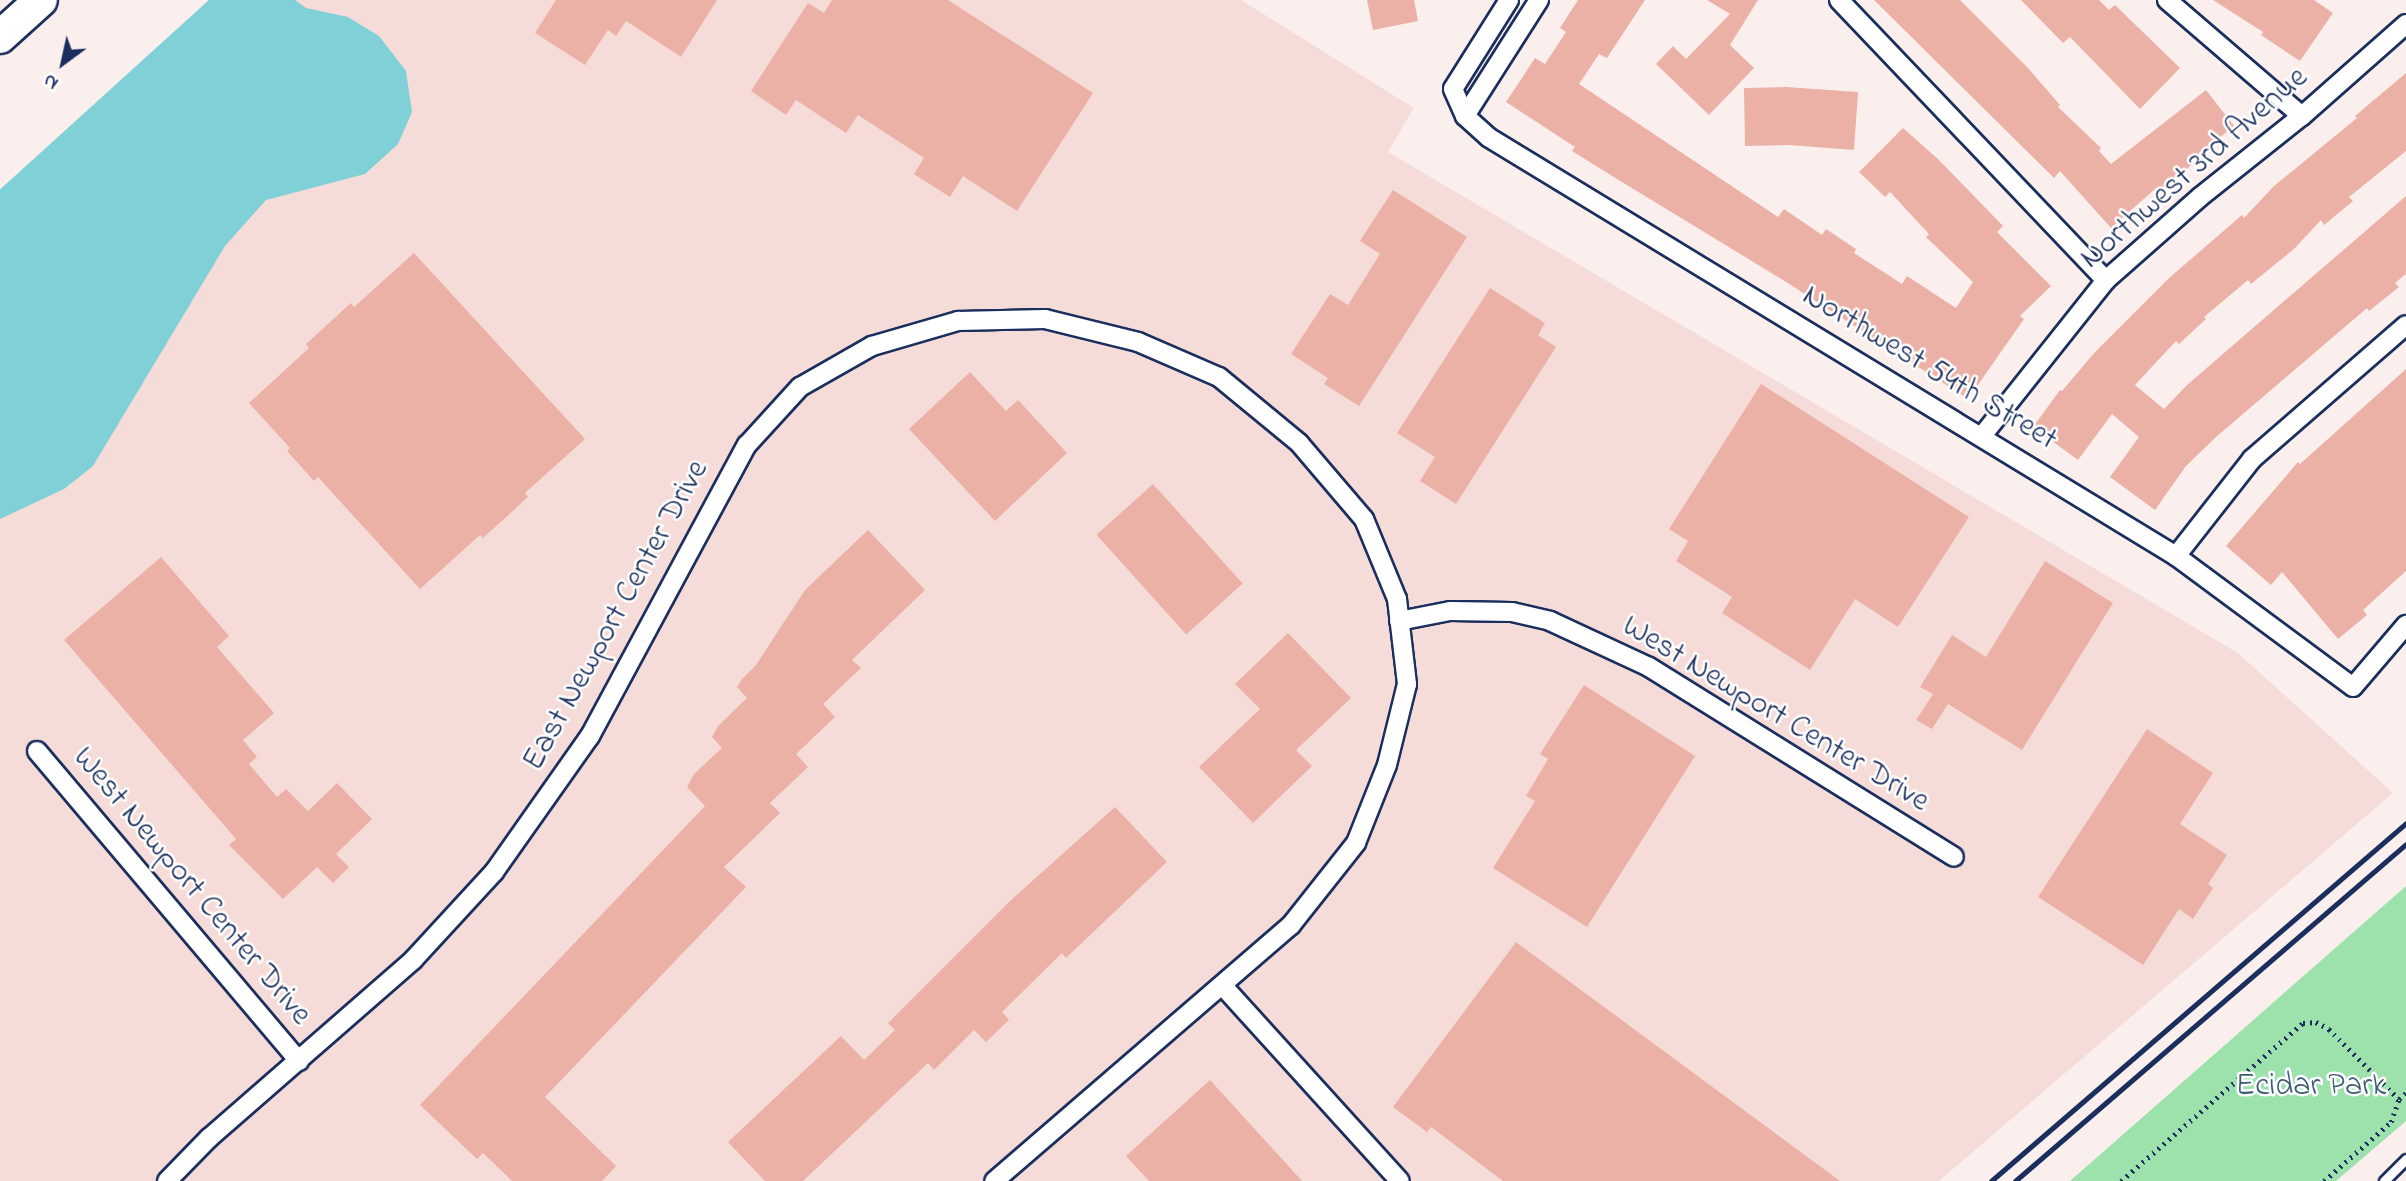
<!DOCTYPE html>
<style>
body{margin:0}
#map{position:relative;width:2406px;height:1181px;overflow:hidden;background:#fbefed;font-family:"Indie Flower",sans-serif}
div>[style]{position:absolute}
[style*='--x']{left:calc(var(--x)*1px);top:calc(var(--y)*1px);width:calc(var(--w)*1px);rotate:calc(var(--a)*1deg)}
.built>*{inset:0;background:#f6dcd8}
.green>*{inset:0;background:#9de1ad}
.water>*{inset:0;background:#7fd0d7}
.canal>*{height:23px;margin:-11.5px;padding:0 11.5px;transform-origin:11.5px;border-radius:11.5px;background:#7fd0d7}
.building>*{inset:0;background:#ebb1a7;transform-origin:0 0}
.path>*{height:4.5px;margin-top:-2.25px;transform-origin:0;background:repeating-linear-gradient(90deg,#1b2f5e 0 2px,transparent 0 7px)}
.roads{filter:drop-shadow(2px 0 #1b2f5e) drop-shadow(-2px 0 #1b2f5e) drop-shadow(0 2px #1b2f5e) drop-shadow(0 -2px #1b2f5e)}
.service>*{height:9px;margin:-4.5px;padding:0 4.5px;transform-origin:4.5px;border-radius:4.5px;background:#fff}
.minor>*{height:18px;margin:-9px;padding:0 9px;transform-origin:9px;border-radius:9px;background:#fff}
.motorway>*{height:32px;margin:-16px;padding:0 16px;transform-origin:16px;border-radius:16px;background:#fff}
.rail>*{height:5px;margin:-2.5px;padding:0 2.5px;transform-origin:2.5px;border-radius:2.5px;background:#1b2f5e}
span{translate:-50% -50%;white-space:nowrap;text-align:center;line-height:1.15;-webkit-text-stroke:5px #fff;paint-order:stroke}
.street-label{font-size:32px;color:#1b2f5e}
.park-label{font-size:32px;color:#3c5c72}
.north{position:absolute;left:28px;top:28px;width:70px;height:70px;-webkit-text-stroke:5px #fff;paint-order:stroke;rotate:213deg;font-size:19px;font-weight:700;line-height:28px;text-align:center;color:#1b2f5e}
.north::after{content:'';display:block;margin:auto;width:24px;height:32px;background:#1b2f5e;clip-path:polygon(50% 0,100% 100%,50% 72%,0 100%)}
</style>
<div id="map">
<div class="built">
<i style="clip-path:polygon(285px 0,1241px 0,1414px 108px,1388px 152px,2238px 653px,2393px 793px,1939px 1181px,0 1181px,0 261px)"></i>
</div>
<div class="green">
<i style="clip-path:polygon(2406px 886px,2406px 1121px,2336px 1181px,2070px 1181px)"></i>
</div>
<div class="water">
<i style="clip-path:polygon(225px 0,295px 0,306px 8px,348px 17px,379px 36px,406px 71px,412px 112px,398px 144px,365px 174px,266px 200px,225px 246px,93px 466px,64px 489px,0 519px,0 204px)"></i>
</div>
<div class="canal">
<i style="--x:0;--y:204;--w:304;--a:-42.2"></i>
</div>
<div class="building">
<i style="clip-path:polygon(556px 0,717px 0,681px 57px,626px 21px,616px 36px,608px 30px,585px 65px,535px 33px)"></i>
<i style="clip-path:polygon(832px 0,948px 0,1093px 93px,1017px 211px,963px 176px,950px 197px,914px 174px,924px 158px,858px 115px,846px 133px,796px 100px,786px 115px,751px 91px,808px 3px,824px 13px)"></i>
<i style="clip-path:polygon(1367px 0,1414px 0,1418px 21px,1373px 30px)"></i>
<i style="clip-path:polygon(1578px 0,1645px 0,1607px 58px,1599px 54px,1579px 84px,1778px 217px,1784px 209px,1822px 235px,1826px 229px,1856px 249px,1854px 253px,1902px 284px,1907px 276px,1956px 308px,1973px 282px,1926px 237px,1929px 234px,1890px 192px,1885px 197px,1859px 172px,1903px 128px,1939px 160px,2003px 226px,1997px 232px,2051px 286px,2020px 316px,2024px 319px,1968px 399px,1783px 280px,1617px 179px,1572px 151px,1575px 147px,1506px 102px,1535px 58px,1545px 64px,1566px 32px,1560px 28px)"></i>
<i style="clip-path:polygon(1707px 0,1758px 0,1730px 45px,1754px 68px,1709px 115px,1656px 64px,1673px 46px,1686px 59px,1730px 14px)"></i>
<i style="clip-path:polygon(1874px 0,1960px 0,2028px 68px,2060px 105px,2058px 107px,2101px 148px,2099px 151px,2111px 164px,2206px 90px,2234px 126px,2189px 162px,2191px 165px,2161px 193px,2156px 188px,2111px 228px,2060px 171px,2054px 178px)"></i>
<i style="clip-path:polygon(2021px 0,2099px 0,2109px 10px,2115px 5px,2180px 68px,2140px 109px,2070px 37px,2063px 43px)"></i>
<i style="clip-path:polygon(2213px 0,2314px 0,2333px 13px,2300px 61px,2261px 35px,2263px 32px)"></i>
<i style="clip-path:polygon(2406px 73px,2406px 151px,2349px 197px,2353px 201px,2324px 225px,2321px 220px,2294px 249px,2251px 284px,2248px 280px,2204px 317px,2206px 319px,2179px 344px,2176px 341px,2135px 385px,2164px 409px,2187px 385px,2406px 196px,2406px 274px,2395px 283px,2399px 287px,2369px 311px,2367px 308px,2216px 437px,2186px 466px,2155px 510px,2110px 477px,2139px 437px,2112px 414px,2078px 460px,2033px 427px,2060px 390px,2062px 391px,2095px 352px,2168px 279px,2242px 215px,2244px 218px,2274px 186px,2357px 118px,2355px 116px)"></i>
<i style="clip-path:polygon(1786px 87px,1858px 92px,1854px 150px,1789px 145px,1745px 146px,1744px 88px)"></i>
<i style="clip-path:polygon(1393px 190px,1467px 237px,1359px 406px,1324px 384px,1328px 378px,1291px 354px,1330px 294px,1348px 305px,1380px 254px,1360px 241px)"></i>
<i style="clip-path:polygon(414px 253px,585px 439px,525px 493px,528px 497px,483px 538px,480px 535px,420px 589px,318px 477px,314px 481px,287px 451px,290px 448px,249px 403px,309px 348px,306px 344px,351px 303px,354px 307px)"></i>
<i style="clip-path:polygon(1490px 288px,1545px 323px,1538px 335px,1556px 347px,1456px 504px,1420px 481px,1435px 457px,1397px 433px)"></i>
<i style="clip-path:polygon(2406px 369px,2406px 571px,2363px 610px,2367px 615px,2338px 639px,2282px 572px,2271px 585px,2226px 546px,2298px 462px,2300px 464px)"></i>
<i style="clip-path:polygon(970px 372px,1006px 411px,1018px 400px,1067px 453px,995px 521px,909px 429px)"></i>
<i style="clip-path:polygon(1761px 384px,1969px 517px,1898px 627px,1855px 599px,1810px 670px,1722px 613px,1732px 597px,1676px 561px,1688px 541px,1669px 529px)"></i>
<i style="left:1153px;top:484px;width:134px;height:76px;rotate:48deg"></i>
<i style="clip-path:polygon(868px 530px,925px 590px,852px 660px,861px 668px,823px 704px,835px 717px,796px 754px,808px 767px,770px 803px,780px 813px,724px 867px,746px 887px,545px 1097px,616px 1166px,602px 1181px,512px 1181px,483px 1153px,477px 1159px,420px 1105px,705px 806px,687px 787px,694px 774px,722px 748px,712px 737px,718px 726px,747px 698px,737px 687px,742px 679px,756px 665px,805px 590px)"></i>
<i style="clip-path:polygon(161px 557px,229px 636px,217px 647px,274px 713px,243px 740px,257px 757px,249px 764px,277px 797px,286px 789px,308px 811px,337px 783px,372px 819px,336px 854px,349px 867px,333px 883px,317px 867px,283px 899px,229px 845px,236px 839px,64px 640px)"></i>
<i style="clip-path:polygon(2045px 561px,2113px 603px,2022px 750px,1948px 704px,1932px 729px,1916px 720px,1933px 694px,1920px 687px,1952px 635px,1986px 657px)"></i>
<i style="clip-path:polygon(1288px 633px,1351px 698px,1296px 750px,1312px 766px,1253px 823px,1199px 767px,1260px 709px,1235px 684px)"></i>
<i style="clip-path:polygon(1584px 685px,1695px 756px,1587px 927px,1493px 868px,1535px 801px,1526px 796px,1548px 759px,1540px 754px)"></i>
<i style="clip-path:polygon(2147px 729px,2213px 773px,2180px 824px,2227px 855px,2208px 884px,2213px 888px,2193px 919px,2179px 909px,2143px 965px,2038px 897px)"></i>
<i style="clip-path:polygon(1115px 807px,1167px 862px,1066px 958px,1062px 953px,1002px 1012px,1009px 1020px,986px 1042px,974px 1030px,934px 1070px,928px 1063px,803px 1181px,765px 1181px,728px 1142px,841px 1036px,864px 1060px,895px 1030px,888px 1023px,1011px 900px)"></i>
<i style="clip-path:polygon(1516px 942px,1840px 1181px,1503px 1181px,1431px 1127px,1427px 1132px,1393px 1107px)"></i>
<i style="clip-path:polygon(1210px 1080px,1302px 1181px,1149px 1181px,1126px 1156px)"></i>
</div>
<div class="path">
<i style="--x:2121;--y:1181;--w:241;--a:-41"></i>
<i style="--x:2303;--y:1023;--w:13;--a:-4"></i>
<i style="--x:2316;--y:1022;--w:15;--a:28"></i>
<i style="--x:2329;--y:1029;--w:99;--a:45"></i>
<i style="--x:2324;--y:1181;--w:89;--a:-41.4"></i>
<i style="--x:2391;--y:1122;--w:24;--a:-71"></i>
<i style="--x:2399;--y:1099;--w:9;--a:-41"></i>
</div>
<div class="roads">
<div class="service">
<i style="--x:2384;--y:1181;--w:31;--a:-45"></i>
</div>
<div class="minor">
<i style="--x:1509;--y:0;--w:105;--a:122.2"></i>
<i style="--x:1453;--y:89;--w:30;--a:66"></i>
<i style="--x:1465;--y:116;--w:31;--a:42"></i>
<i style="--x:1488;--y:137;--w:806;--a:31.34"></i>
<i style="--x:2176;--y:556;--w:220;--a:36.5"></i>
<i style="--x:2353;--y:687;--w:82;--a:-49.5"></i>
<i style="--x:1839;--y:0;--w:387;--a:46.4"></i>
<i style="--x:2167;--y:0;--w:178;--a:40.7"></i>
<i style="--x:1465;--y:116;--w:138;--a:-57.5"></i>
<i style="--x:1982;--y:436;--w:199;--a:-51.5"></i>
<i style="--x:2106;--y:280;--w:125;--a:-41.4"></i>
<i style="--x:2200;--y:197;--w:130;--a:-38.5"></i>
<i style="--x:2302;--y:116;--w:139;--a:-41.5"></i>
<i style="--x:2176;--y:556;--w:123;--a:-51.9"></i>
<i style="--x:2252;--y:459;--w:204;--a:-41"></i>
<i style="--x:1399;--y:621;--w:52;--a:-11.1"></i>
<i style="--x:1450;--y:611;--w:62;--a:0.9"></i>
<i style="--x:1512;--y:612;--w:39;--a:13"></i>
<i style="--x:1550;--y:621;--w:109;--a:24.9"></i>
<i style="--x:1649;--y:667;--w:359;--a:31.9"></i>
<i style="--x:37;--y:751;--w:406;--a:49.8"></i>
<i style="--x:1223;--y:986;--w:263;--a:47.8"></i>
<i style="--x:167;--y:1181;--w:60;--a:-45.7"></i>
<i style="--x:209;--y:1138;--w:271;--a:-41.1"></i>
<i style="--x:413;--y:960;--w:120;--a:-47.4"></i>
<i style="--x:494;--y:872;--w:166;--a:-54.8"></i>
<i style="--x:590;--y:736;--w:331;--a:-61.7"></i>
<i style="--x:747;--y:445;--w:79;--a:-47.6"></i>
<i style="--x:800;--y:387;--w:83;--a:-29.7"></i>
<i style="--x:872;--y:346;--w:90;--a:-16.2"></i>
<i style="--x:958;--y:321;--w:87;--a:-1.3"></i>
<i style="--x:1045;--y:319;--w:96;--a:13.9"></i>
<i style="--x:1138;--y:342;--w:88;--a:23.4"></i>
<i style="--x:1219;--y:377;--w:104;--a:39.5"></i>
<i style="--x:1299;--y:443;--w:100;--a:49.5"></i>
<i style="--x:1364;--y:519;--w:87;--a:67.6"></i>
<i style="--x:1397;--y:599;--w:86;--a:83.3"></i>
<i style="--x:1407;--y:684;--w:83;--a:103.9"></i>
<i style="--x:1387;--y:765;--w:84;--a:111.7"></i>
<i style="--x:1356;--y:843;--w:105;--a:128.4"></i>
<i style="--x:1291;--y:925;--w:392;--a:139.2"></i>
</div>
<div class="motorway">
<i style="--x:0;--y:37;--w:55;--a:-42.1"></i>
</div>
</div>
<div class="rail">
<i style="--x:1991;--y:1181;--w:548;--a:-40.78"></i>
<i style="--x:2015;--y:1181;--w:516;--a:-40.76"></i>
</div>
<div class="street-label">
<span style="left:2195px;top:169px;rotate:-41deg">Northwest 3rd Avenue</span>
<span style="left:1929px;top:369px;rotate:31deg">Northwest 54th Street</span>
<span style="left:617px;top:616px;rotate:-61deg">East Newport Center Drive</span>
<span style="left:1775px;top:715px;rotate:31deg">West Newport Center Drive</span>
<span style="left:191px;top:887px;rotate:50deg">West Newport Center Drive</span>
</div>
<div class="park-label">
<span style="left:2311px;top:1087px">Ecidar Park</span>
</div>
<div class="north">N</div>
</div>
